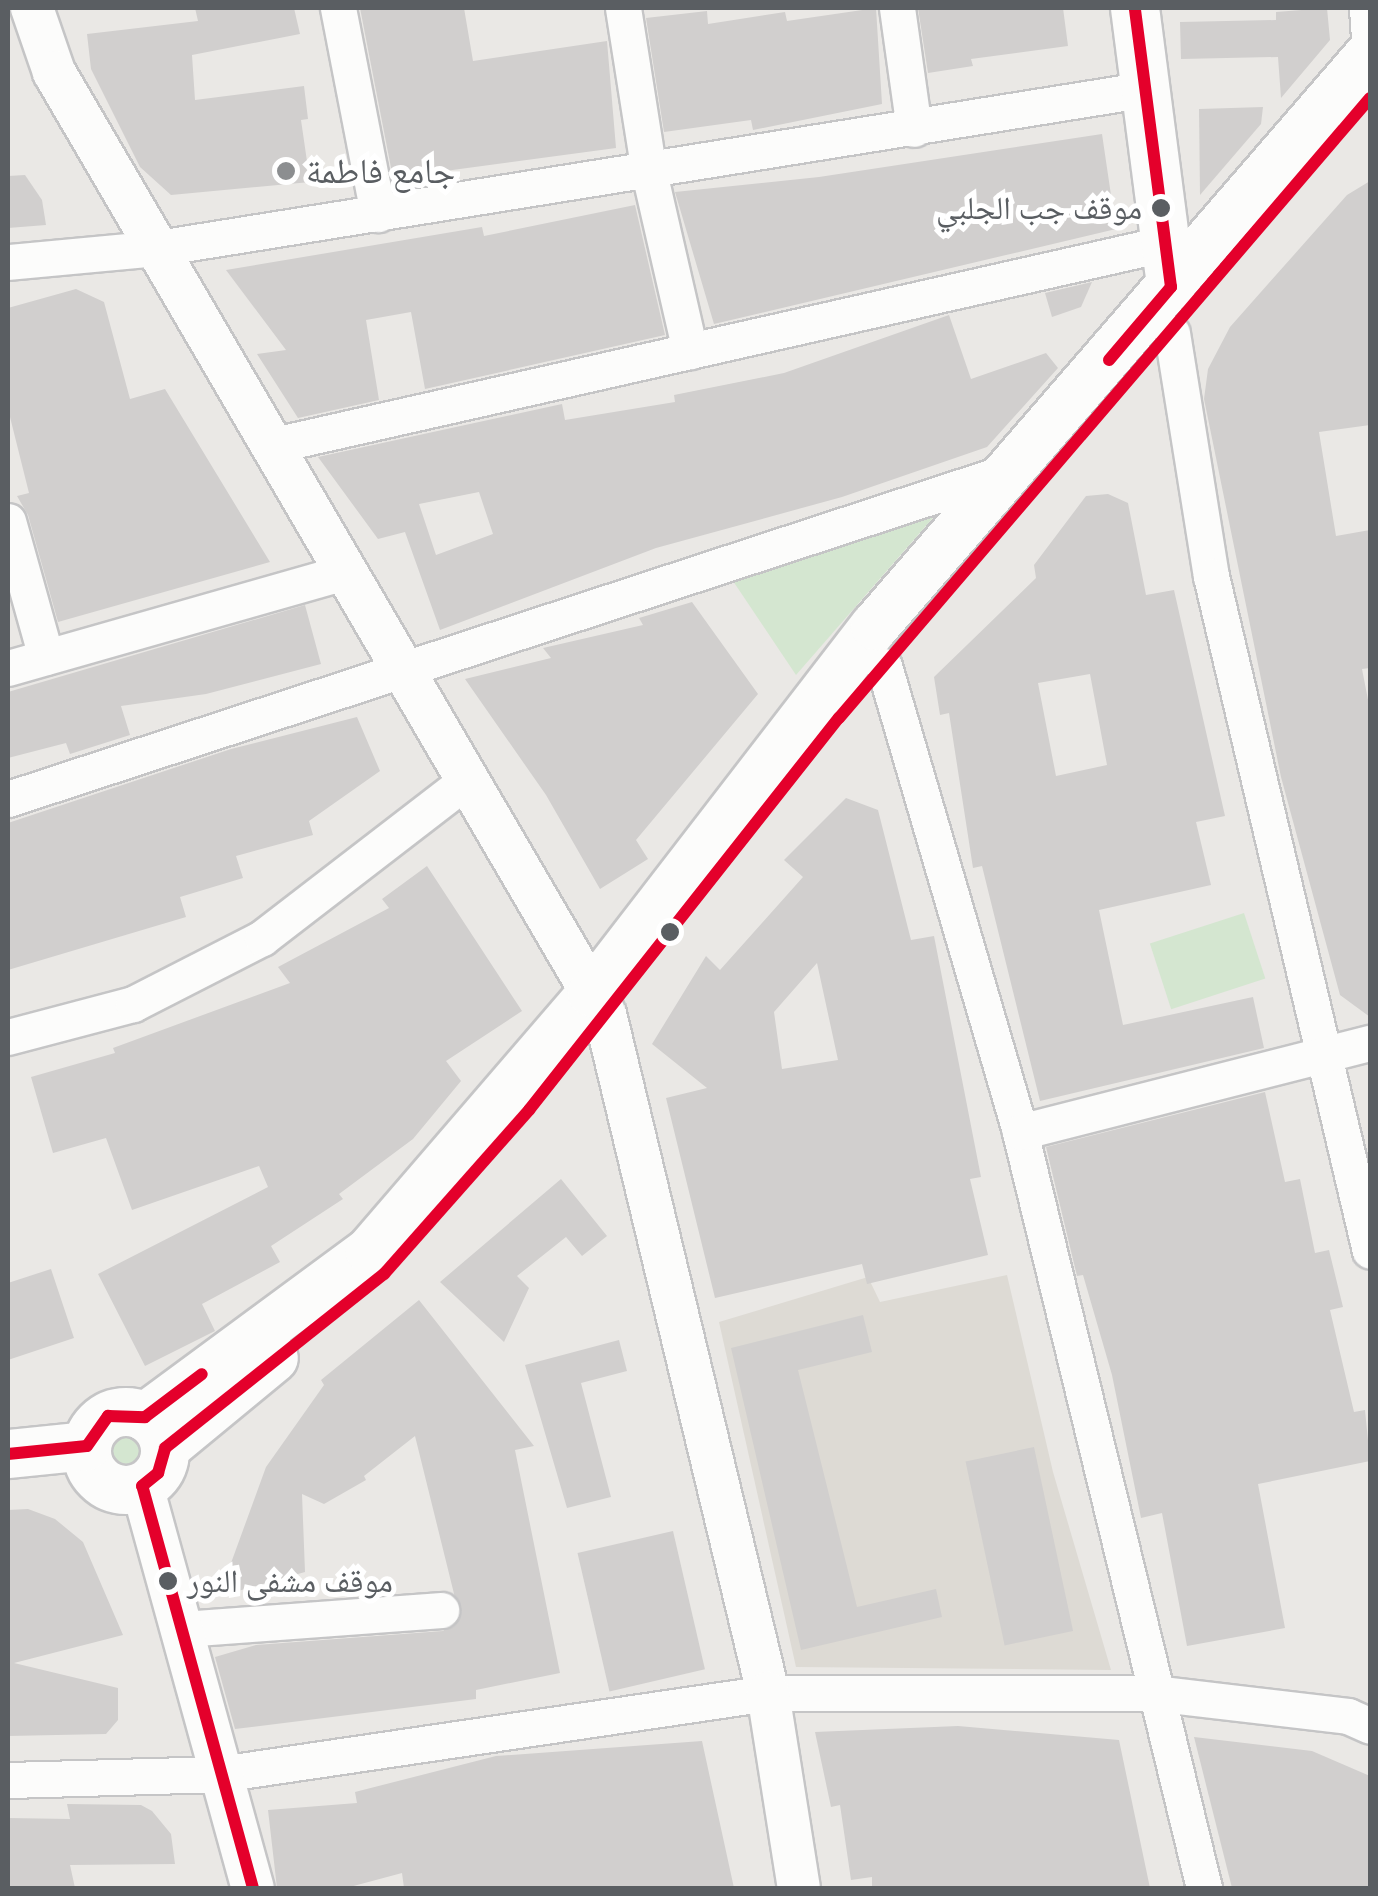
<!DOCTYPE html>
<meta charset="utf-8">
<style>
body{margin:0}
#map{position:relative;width:1378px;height:1896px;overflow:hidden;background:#eae8e5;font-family:"Public Sans","Noto Naskh Arabic",sans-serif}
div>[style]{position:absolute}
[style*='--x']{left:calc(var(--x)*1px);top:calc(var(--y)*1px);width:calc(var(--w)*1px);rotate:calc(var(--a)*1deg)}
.education>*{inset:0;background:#dddad4}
.green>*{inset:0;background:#d4e6d0;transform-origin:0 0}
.round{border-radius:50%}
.building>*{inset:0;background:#d1cfce;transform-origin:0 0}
.roads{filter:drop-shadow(2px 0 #c5c5c6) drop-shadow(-2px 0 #c5c5c6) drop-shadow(0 2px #c5c5c6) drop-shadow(0 -2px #c5c5c6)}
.minor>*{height:35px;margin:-17.5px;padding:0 17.5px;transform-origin:17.5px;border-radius:17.5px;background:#fcfcfb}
.tertiary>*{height:42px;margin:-21px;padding:0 21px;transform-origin:21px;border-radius:21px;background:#fcfcfb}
.secondary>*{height:48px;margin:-24px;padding:0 24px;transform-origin:24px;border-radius:24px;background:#fcfcfb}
.secondary>.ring{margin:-24px;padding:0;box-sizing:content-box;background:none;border:48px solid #fcfcfb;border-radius:50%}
.bus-1>*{height:12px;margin:-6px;padding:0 6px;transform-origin:6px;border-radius:6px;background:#e4002b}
.dots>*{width:28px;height:28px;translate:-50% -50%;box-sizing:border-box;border:5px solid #fff;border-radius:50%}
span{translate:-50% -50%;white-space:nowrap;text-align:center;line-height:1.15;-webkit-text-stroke:10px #fff;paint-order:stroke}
.bus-label{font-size:32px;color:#5a5e62}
.right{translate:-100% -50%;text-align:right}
.left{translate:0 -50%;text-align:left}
.poi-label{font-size:35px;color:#5a5e62}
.frame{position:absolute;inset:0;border:10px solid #5a5e62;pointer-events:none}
</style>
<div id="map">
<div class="education">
<i style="clip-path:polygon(1007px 1275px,1053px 1472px,1111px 1670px,796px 1667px,719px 1322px,868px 1277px,880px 1302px)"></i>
</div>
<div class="green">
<i style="clip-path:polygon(938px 512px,796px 675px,733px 581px)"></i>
<i style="left:1244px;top:913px;width:69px;height:99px;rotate:72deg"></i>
<i class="round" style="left:102px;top:1429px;width:46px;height:46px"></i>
</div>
<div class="building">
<i style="clip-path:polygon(195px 8px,294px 8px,300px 34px,192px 55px,195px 100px,304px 86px,308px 119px,301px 120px,310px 182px,171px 195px,140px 167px,91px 69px,87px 34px,198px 21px)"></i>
<i style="clip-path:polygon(360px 8px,464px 8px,473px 61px,607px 41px,616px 148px,393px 178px)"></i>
<i style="clip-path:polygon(876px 8px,882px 104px,753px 130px,751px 120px,664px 132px,646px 18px,707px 11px,708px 24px,785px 12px,787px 21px)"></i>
<i style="clip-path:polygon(918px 8px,1063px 8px,1068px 46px,971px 59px,973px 66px,928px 73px)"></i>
<i style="clip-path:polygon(1327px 8px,1330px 40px,1281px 98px,1278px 57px,1181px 59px,1180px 22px,1276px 20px,1276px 12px)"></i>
<i style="clip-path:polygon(1263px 107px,1261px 124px,1200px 195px,1199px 109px)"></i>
<i style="clip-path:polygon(1102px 134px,1116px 229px,714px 324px,675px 192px,819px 177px)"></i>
<i style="clip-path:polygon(25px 175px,42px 200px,46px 225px,8px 228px,8px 176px)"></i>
<i style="clip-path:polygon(1370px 181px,1370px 425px,1319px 432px,1336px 536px,1370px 530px,1370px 668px,1362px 669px,1370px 710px,1370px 1017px,1340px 995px,1281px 777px,1204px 399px,1208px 369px,1230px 327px,1347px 195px)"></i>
<i style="clip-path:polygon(635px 205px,665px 335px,425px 389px,411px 312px,366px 320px,379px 400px,298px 418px,257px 354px,286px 350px,226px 270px,482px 227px,484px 236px)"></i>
<i style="clip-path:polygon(1092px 282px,1081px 307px,1052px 317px,1045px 293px)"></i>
<i style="clip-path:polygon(76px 289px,104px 302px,130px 399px,165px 389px,270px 562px,58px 622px,28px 515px,17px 496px,29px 493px,8px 409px,8px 308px)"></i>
<i style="clip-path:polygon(evenodd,949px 315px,971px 379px,1046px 353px,1058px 368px,987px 447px,842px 497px,656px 548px,440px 630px,405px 532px,378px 539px,318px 457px,562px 404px,565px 420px,675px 402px,674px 395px,784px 373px,949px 315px,479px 492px,493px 534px,436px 555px,419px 504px,479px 492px)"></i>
<i style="clip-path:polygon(evenodd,1108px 494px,1128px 503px,1146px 595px,1174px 590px,1225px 816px,1196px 822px,1211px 885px,1099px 910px,1123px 1025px,1253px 997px,1264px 1048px,1040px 1101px,982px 866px,973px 868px,949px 713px,940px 715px,934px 677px,1036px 578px,1034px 565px,1086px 496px,1108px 494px,1090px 674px,1107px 765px,1056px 776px,1038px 683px,1090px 674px)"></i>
<i style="clip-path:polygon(692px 602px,758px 694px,636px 840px,648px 859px,600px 889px,546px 795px,465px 679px,551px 658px,543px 648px,643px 625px,639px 618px)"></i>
<i style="clip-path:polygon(305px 605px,321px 664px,206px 694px,121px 706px,130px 735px,70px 754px,66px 743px,8px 758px,8px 692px)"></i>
<i style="clip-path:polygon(357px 717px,380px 771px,309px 821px,313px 835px,236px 856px,243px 878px,180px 897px,186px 917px,8px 970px,8px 823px,231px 749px)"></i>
<i style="clip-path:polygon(evenodd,846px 798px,878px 810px,911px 940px,934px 936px,981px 1177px,970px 1179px,988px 1255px,867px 1284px,862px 1264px,715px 1298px,666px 1098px,707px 1088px,652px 1044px,706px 956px,720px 970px,803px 877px,784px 860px,846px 798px,817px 963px,838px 1060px,782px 1069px,774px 1012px,817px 963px)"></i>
<i style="clip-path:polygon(427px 866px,522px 1011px,446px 1061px,461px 1081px,413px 1139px,339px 1194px,343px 1199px,271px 1246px,280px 1262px,202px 1304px,215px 1331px,145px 1366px,98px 1274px,268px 1187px,259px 1166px,132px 1210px,106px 1138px,53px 1153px,31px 1077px,115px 1053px,113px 1048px,290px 983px,278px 967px,389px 908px,382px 899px)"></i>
<i style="clip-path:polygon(1265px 1092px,1285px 1182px,1300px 1179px,1315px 1253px,1329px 1250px,1343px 1307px,1330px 1310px,1354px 1412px,1365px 1410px,1370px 1461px,1258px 1484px,1285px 1628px,1187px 1646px,1162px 1513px,1141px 1518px,1112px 1375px,1083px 1275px,1077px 1276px,1046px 1147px)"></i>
<i style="clip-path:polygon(561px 1179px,607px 1236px,582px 1256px,566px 1237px,517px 1276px,529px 1288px,504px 1342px,440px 1282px)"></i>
<i style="clip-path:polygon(51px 1269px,74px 1338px,8px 1360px,8px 1283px)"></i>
<i style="clip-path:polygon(419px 1300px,534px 1446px,515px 1450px,560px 1673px,476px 1690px,476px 1699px,235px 1729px,215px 1657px,256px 1645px,443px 1631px,460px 1618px,415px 1436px,364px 1476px,366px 1480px,324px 1504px,302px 1494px,305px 1572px,238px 1591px,223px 1585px,266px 1467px,324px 1385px,321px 1380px)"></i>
<i style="clip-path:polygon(863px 1315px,872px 1352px,798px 1370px,857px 1607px,936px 1589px,942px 1617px,801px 1650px,731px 1348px)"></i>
<i style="clip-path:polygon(619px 1340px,627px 1371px,581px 1383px,611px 1497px,567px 1508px,525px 1365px)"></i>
<i style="left:1034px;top:1447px;width:188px;height:70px;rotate:78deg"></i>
<i style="clip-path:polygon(28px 1509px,55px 1519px,83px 1542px,123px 1635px,14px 1663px,118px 1688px,118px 1720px,106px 1734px,8px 1736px,8px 1510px)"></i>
<i style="left:673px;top:1531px;width:142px;height:98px;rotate:77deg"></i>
<i style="clip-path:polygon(958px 1726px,1119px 1740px,1150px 1888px,872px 1888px,872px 1877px,851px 1880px,840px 1805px,831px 1807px,815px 1732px)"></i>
<i style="clip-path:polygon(1194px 1737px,1312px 1751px,1370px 1776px,1370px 1888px,1232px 1888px)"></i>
<i style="clip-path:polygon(702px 1741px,734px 1888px,404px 1888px,402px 1873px,346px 1888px,277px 1888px,268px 1810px,357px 1803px,355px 1792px,496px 1756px)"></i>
<i style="clip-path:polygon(67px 1804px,141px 1805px,152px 1811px,171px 1834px,175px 1864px,70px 1865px,75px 1888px,8px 1888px,8px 1818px,70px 1819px)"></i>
</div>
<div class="roads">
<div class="minor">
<i style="--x:338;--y:8;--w:210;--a:79"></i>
<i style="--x:623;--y:8;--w:166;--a:81"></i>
<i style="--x:649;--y:172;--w:184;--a:77.1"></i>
<i style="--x:897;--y:8;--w:122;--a:82"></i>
<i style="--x:1367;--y:8;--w:45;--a:86.2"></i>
<i style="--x:8;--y:262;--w:151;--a:-5.3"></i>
<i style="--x:158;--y:248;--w:996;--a:-9.13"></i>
<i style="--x:1172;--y:333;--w:246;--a:80.9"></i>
<i style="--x:1211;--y:576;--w:693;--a:76.75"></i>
<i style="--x:274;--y:445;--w:911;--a:-12.74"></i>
<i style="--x:8;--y:521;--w:141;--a:74.4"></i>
<i style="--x:884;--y:666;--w:485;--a:73.7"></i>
<i style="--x:1020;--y:1132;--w:778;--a:76.32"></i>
<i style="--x:8;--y:668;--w:354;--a:-15.9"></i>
<i style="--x:8;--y:799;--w:1050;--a:-18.14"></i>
<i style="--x:8;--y:1037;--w:129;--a:-14.8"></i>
<i style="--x:133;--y:1004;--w:145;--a:-27.1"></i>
<i style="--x:262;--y:938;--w:262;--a:-37.6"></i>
<i style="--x:1020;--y:1132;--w:361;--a:-14.3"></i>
<i style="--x:183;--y:1629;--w:259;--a:-4.2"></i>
<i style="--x:8;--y:1780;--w:212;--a:-1.6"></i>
<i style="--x:220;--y:1774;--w:554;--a:-8.41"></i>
<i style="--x:768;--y:1693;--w:385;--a:0"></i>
<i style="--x:1153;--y:1693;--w:196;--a:6.7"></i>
<i style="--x:1348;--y:1716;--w:24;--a:24"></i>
</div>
<div class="tertiary">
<i style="--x:32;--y:8;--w:68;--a:71"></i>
<i style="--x:54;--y:72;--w:1067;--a:59.71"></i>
<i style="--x:605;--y:1014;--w:698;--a:76.5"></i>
<i style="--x:768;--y:1693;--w:197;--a:81"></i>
<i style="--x:142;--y:1486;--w:417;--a:74.6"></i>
</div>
<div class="secondary">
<i style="--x:1135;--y:8;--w:281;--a:82.6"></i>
<i class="ring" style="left:87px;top:1412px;width:30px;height:30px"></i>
<i style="--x:145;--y:1417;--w:280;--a:-36.4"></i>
<i style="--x:370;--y:1251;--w:340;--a:-49.3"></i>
<i style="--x:592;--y:993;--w:463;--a:-52.4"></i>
<i style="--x:875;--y:626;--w:756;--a:-49.13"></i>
<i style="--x:165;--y:1448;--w:141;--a:-39.5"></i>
<i style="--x:8;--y:1454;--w:79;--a:-5.8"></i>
</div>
</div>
<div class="bus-1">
<i style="--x:1109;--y:360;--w:96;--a:-49.7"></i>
<i style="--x:1171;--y:287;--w:281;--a:-97.4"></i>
<i style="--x:8;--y:1454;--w:79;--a:-5.8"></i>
<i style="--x:87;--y:1446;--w:37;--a:-55"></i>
<i style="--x:108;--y:1416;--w:37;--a:2"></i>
<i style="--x:145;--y:1417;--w:71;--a:-37"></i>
<i style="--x:253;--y:1888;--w:417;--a:-105.4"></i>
<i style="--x:142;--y:1486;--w:21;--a:-39"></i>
<i style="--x:158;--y:1473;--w:26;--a:-74"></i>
<i style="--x:165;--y:1448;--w:280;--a:-38.5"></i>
<i style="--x:384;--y:1274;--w:219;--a:-48.5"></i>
<i style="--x:529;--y:1110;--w:500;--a:-51.7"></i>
<i style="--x:839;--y:718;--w:816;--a:-49.42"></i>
</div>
<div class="dots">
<i style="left:286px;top:171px;background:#8c8e90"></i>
<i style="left:1161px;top:208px;background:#5a5e62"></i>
<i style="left:670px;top:932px;background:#5a5e62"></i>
<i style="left:168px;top:1581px;background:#5a5e62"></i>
</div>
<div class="bus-label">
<span class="right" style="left:1142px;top:208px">موقف جب الجلبي</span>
<span class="left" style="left:187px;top:1581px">موقف مشفى النور</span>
</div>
<div class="poi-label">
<span class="left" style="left:306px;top:171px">جامع فاطمة</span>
</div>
<div class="frame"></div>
</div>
